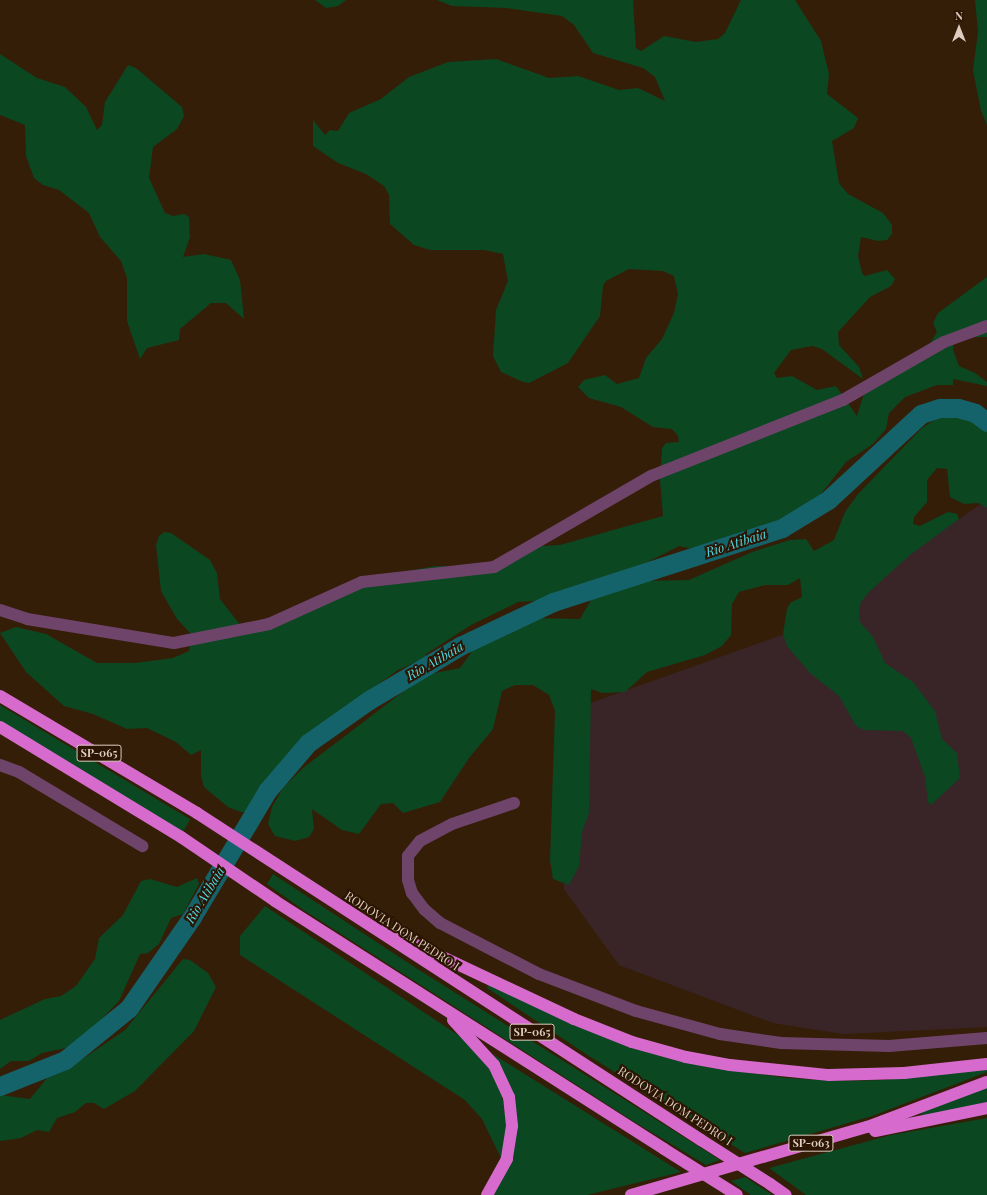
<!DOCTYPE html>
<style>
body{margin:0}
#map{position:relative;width:987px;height:1195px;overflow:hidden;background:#351e08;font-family:"Playfair Display",serif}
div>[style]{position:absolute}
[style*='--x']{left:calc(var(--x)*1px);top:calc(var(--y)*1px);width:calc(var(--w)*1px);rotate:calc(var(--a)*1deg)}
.industrial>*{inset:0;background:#392528}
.green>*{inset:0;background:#0b4720;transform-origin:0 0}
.river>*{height:19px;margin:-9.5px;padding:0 9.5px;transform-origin:9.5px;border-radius:9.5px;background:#15636a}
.street>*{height:12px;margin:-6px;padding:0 6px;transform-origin:6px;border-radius:6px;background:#6f446b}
.highway>*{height:12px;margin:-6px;padding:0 6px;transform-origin:6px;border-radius:6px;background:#d66bcd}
.highway-bridge>*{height:12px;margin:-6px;padding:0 6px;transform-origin:6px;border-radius:6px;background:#d66bcd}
span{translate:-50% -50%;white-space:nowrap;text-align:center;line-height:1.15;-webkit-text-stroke:4px #2b1401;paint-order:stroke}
.shield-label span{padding:1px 3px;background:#2b1401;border:1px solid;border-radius:3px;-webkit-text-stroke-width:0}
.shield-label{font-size:11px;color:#decec1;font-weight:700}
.street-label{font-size:12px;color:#decec1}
.water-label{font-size:13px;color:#4bd8e5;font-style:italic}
.north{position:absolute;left:939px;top:8px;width:40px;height:40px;-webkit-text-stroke:3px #2b1401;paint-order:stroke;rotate:0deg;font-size:11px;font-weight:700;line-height:16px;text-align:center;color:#decec1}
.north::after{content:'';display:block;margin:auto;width:14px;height:18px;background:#decec1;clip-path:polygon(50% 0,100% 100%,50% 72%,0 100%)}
</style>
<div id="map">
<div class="industrial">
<i style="clip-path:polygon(981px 504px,987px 508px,987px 1027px,843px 1034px,773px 1023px,619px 965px,564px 889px,568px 711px,799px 629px)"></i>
</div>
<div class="green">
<i style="clip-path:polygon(315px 0,346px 0,338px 6px,326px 8px)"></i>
<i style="clip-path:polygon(437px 0,633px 0,636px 48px,641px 51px,664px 36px,696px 42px,718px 39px,725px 33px,741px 0,795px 0,821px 41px,829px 74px,827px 94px,858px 118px,854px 128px,832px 141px,839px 183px,848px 194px,883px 213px,892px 225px,892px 234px,887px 240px,878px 241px,861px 237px,858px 256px,862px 273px,865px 276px,887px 270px,895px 279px,891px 286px,870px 297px,838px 332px,839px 345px,859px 367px,863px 379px,822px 349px,812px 346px,791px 350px,774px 373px,777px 378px,792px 376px,817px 390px,836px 386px,857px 416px,867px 384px,880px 372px,899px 372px,928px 347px,937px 332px,933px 323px,938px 313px,987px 277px,987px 337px,954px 337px,953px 350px,959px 366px,975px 373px,987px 382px,987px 386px,953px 379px,953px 385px,937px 385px,905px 397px,889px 413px,886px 429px,873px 444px,846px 462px,814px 503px,764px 530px,734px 542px,689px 548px,679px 546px,599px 587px,550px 600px,518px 602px,471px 625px,426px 654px,425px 658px,398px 670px,352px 703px,327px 731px,290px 754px,246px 812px,241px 812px,228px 807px,204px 787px,201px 775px,201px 750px,191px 755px,176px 742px,147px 728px,127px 729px,93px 714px,64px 706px,26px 672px,0 633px,16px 627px,46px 634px,97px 663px,135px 663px,173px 658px,189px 651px,192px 635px,177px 619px,161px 591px,156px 545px,159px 536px,164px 532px,171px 533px,210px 560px,217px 573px,220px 599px,241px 626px,251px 627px,317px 596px,385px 575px,436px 566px,485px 567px,525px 547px,560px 545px,663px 516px,660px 480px,662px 448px,666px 443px,679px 442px,678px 436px,672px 429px,653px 427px,621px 407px,589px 398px,578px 387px,584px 380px,605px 375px,617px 384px,639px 378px,646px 358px,662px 339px,674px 313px,678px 294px,674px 276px,663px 271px,629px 269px,606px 281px,603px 286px,600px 316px,568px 363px,529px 383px,523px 382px,501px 372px,493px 356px,496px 310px,508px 281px,503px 254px,484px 250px,430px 250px,414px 245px,390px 224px,389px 195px,384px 186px,366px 174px,338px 163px,313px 146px,313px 120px,325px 135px,330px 130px,338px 131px,349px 113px,381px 99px,409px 77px,448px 62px,496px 59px,549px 78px,578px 76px,619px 90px,638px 88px,665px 101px,655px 77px,643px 68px,593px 53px,574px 25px,562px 16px,506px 8px,452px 6px)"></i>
<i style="clip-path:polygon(975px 0,987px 0,987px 125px,981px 111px,973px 70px,978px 32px)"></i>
<i style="clip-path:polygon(0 54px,37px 78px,65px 87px,86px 107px,97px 130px,102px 125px,105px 102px,128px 65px,136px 68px,182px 107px,184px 116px,177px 129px,153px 147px,149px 178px,165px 213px,173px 216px,184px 214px,189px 217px,190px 237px,183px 257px,204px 254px,231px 260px,240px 280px,244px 319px,226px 303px,211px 303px,180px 329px,179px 340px,147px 348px,140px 359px,127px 321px,127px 278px,121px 261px,100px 237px,89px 213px,59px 190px,43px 185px,34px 178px,26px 156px,25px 125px,0 115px)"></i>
<i style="clip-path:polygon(953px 408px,987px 424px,987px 508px,978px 503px,964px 504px,950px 497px,947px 469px,937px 468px,927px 480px,927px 502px,914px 517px,913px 524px,920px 526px,948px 512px,957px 514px,959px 519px,910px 555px,869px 592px,861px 602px,859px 612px,860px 622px,873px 637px,885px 663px,913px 682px,935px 711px,942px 739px,957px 753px,960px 778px,931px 805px,928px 802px,925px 777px,911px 738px,903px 731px,864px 730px,856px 726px,839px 696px,810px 673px,787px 646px,783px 634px,787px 609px,790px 603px,802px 597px,800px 578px,788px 585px,765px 585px,739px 592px,732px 604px,731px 635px,722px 646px,705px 655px,647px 672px,625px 692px,602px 693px,591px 689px,589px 813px,582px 832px,579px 866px,569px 885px,553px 879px,550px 860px,555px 711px,549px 695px,533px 685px,515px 685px,502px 691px,493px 729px,469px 758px,440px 802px,403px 813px,393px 803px,381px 804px,359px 834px,342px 830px,312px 809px,314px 829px,309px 837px,295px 841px,275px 836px,268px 824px,272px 807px,283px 788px,303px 768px,425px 675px,460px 668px,479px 642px,481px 644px,528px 618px,580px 619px,591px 600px,602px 594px,642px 581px,689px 580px,752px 552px,790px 540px,806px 539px,814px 551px,834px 540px,845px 512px,858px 494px,922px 428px)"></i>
<i style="left:0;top:705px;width:222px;height:15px;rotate:31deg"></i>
<i style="clip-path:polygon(273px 874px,413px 966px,720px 1160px,706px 1165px,633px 1121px,302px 909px,267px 884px)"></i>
<i style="clip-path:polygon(197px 878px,199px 884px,183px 914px,171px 918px,159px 944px,148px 953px,140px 954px,119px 1001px,90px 1031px,70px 1047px,42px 1053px,29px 1061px,11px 1061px,0 1069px,0 1020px,45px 999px,61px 996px,76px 986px,95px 959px,99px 938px,123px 915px,141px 881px,150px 879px,177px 887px)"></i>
<i style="clip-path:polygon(265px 906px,467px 1041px,489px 1068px,502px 1096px,507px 1127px,501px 1158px,482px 1119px,465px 1100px,240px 955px,240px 936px)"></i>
<i style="clip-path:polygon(183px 959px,190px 960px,208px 973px,216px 987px,194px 1031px,135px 1091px,104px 1109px,94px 1103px,86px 1103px,75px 1112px,57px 1118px,49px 1132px,37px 1130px,21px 1138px,0 1141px,0 1095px,30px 1099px,51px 1073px,84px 1058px,125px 1030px)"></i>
<i style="clip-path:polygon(488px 985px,626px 1046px,708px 1067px,787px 1078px,838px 1081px,885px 1080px,987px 1068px,987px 1072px,872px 1116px,745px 1153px,589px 1056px,487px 988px)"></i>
<i style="clip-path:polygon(493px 1054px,681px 1172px,587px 1195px,492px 1195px,512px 1158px,504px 1072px)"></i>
<i style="clip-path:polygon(987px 1087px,987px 1104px,923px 1116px,920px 1113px)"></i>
<i style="clip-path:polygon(987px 1118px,987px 1195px,806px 1195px,769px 1168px,891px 1135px)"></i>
<i style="clip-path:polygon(745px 1177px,771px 1194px,772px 1195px,751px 1195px,731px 1181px)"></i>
</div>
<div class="river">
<i style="--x:0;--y:1086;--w:70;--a:-21.8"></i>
<i style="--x:65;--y:1060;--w:82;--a:-39.1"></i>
<i style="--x:129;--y:1008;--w:111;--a:-55.3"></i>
<i style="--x:192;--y:917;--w:147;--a:-59.2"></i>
<i style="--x:267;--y:791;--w:63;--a:-49.5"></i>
<i style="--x:308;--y:743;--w:75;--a:-35.2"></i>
<i style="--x:369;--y:700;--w:106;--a:-30.7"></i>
<i style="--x:460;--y:646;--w:103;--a:-25.3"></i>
<i style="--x:553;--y:602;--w:241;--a:-17.9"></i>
<i style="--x:782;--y:528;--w:54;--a:-31.3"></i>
<i style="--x:828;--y:500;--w:127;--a:-42.8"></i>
<i style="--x:921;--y:414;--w:20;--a:-18"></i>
<i style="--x:940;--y:408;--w:18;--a:0"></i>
<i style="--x:958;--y:408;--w:18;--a:16"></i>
<i style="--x:975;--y:413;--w:15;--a:37"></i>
</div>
<div class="street">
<i style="--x:0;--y:610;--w:28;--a:18"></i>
<i style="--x:27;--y:619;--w:149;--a:9.3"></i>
<i style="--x:174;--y:643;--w:97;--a:-11.3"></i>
<i style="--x:269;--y:624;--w:102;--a:-24.3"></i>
<i style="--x:362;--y:582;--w:133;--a:-6.5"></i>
<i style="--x:494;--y:567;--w:181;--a:-30.1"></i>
<i style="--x:651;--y:476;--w:206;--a:-21.6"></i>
<i style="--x:843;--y:400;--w:116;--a:-29.9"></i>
<i style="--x:944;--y:342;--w:46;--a:-20.4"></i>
<i style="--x:0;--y:765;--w:20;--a:20"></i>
<i style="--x:19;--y:772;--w:144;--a:31"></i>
<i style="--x:514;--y:803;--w:65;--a:161.3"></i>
<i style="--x:452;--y:824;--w:36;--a:152"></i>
<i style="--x:420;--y:841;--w:19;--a:129"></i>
<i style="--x:408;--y:856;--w:24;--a:90"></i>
<i style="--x:408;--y:880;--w:14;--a:73"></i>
<i style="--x:412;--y:893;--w:21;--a:53"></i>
<i style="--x:425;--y:910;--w:20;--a:41"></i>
<i style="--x:440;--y:923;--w:111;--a:27.3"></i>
<i style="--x:539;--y:974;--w:104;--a:20.9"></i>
<i style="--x:636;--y:1011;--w:87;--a:15.3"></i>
<i style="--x:720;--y:1034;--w:62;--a:8.4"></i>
<i style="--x:781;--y:1043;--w:108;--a:1.6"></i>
<i style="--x:889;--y:1046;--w:98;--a:-4.7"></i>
</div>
<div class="highway">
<i style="--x:0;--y:696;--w:229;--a:30.7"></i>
<i style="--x:197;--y:813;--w:601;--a:32.98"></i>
<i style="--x:0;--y:727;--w:212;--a:31.3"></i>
<i style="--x:181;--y:837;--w:114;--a:34.2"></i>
<i style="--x:275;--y:901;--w:461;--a:32.5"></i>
<i style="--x:385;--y:930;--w:209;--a:25.2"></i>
<i style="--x:574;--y:1019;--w:62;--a:21.6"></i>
<i style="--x:632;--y:1042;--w:56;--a:15.5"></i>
<i style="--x:686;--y:1057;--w:45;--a:10.3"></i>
<i style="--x:730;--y:1065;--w:100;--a:5.8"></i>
<i style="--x:829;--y:1075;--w:75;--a:-1.5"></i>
<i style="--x:904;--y:1073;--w:83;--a:-6.2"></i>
<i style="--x:453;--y:1020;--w:61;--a:47.7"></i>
<i style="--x:494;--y:1065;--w:35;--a:65"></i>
<i style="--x:509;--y:1097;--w:29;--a:84"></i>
<i style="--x:512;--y:1126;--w:33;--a:99"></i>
<i style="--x:507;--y:1159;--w:41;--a:119.1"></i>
<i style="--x:875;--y:1131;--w:114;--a:-11.6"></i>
<i style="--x:770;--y:1184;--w:19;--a:35"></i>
<i style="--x:631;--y:1195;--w:246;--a:-16.1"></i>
<i style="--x:867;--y:1127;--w:128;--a:-20.6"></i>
</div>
<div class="highway-bridge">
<i style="--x:701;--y:1140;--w:82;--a:32.5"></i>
<i style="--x:664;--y:1149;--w:86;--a:32.2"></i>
</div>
<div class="shield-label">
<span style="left:99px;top:753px">SP-065</span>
<span style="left:532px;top:1032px">SP-065</span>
<span style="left:811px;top:1143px">SP-063</span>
</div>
<div class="street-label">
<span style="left:402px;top:931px;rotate:33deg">RODOVIA DOM PEDRO I</span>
<span style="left:675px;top:1106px;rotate:33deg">RODOVIA DOM PEDRO I</span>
</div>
<div class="water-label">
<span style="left:736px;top:543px;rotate:-18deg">Rio Atibaia</span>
<span style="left:435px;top:661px;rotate:-30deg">Rio Atibaia</span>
<span style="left:205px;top:895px;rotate:-59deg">Rio Atibaia</span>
</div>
<div class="north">N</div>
</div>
